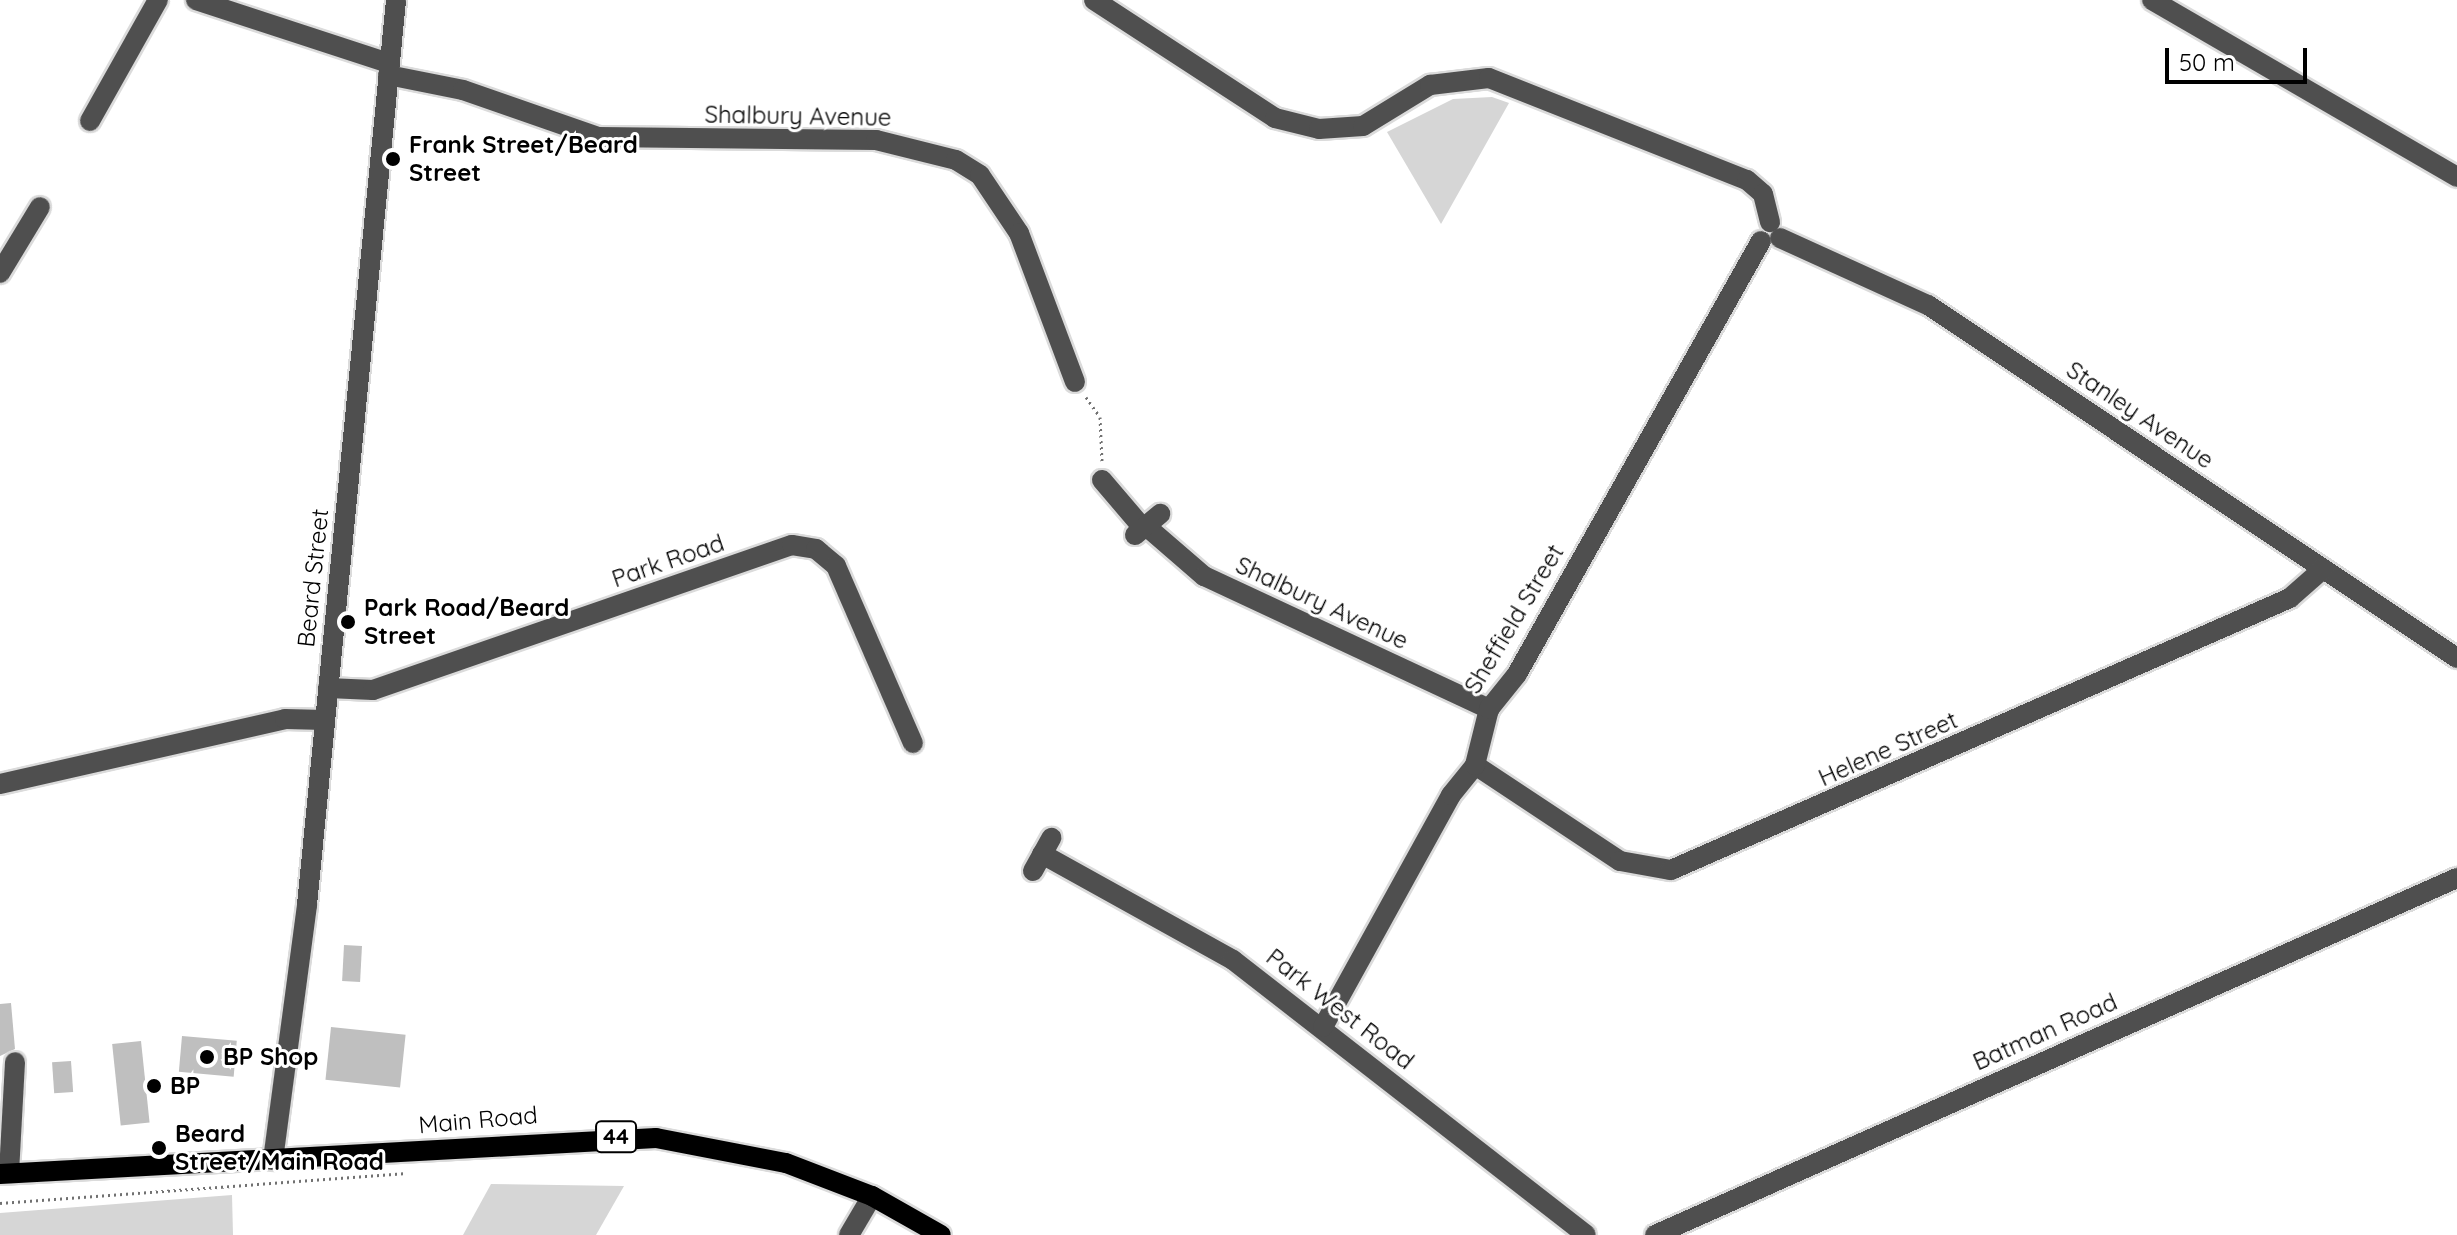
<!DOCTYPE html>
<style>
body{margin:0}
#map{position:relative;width:2457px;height:1235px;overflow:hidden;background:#fff;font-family:Quicksand,sans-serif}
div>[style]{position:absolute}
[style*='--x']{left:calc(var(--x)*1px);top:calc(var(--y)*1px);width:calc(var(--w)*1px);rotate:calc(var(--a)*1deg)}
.green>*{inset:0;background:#d6d6d6}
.building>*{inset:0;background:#bfbfbf;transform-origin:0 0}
.path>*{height:3px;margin-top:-1.5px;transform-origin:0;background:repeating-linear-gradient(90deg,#717171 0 2px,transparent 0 6px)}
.roads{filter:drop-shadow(2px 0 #dbdbdb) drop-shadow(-2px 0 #dbdbdb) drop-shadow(0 2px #dbdbdb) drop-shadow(0 -2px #dbdbdb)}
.minor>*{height:20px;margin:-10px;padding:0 10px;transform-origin:10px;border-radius:10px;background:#4f4f4f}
.major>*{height:20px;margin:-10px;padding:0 10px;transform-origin:10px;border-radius:10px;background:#000}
.dots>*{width:22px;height:22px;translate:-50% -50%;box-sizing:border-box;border:4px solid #fff;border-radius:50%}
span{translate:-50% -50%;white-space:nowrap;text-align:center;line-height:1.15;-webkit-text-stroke:6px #fff;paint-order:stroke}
.shield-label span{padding:2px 6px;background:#fff;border:2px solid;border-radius:6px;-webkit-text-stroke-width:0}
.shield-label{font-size:22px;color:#000;font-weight:700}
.street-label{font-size:24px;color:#000}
.poi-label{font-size:24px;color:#000;font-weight:700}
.left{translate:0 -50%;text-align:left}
.scale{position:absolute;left:2165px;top:48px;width:142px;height:36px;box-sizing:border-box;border:4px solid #000;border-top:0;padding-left:10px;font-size:24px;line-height:28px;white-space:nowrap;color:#000;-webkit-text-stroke:6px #fff;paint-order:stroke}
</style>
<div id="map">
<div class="green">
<i style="clip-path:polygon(1492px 97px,1509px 103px,1441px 224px,1387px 132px,1453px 99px)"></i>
<i style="clip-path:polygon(491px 1184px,624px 1186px,596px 1235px,463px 1235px)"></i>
<i style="clip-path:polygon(232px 1195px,233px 1235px,0 1235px,0 1213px)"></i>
</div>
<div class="building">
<i style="left:344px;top:945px;width:18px;height:36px;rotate:3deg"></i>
<i style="clip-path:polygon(11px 1003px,15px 1049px,0 1056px,0 1004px)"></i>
<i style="left:331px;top:1027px;width:75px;height:53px;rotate:6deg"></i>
<i style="left:182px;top:1036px;width:55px;height:36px;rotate:5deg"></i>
<i style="left:141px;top:1041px;width:82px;height:29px;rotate:84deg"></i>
<i style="left:71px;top:1061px;width:31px;height:19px;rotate:86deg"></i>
</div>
<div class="path">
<i style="--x:1086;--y:397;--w:24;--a:55"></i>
<i style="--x:1100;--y:417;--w:44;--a:87.4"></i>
<i style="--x:0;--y:1203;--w:408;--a:-4.2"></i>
</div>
<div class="roads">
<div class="minor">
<i style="--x:196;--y:0;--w:203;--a:18.1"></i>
<i style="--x:1094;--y:0;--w:216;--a:33.1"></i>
<i style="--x:1275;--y:118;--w:45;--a:14"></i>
<i style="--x:1319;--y:129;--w:44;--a:-3.9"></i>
<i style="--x:1363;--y:126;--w:79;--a:-31.5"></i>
<i style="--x:1430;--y:85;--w:59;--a:-6.8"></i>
<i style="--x:1489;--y:78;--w:277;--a:21.6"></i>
<i style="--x:1747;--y:180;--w:21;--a:41"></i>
<i style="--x:1763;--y:194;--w:29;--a:76"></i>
<i style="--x:2152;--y:0;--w:353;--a:30.1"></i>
<i style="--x:388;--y:75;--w:76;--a:11.3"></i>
<i style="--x:463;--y:90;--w:143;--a:19.2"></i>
<i style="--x:598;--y:137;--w:278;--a:0.6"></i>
<i style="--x:876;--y:140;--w:82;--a:14"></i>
<i style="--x:956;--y:160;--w:28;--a:32"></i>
<i style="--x:980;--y:175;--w:70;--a:56.1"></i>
<i style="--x:1019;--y:233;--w:159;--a:69.4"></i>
<i style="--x:90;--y:121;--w:139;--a:-60.7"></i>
<i style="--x:1780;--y:238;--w:162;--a:24.4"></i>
<i style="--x:1928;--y:305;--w:636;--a:33.72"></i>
<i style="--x:0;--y:273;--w:77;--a:-58.8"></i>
<i style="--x:1102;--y:480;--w:63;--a:49.5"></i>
<i style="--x:1146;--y:526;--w:77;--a:40.8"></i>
<i style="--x:1204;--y:576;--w:315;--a:25"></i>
<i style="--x:1135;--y:535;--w:33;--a:-40"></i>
<i style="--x:328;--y:688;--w:45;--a:2.5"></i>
<i style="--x:373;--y:690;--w:443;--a:-19.1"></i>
<i style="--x:792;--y:545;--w:24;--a:9"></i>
<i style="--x:816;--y:549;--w:26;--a:40"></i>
<i style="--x:836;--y:566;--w:193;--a:66.5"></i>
<i style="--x:1475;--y:765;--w:174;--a:33.5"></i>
<i style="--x:1620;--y:861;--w:52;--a:10"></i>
<i style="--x:1671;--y:870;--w:676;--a:-23.72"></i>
<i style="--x:2290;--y:598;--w:44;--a:-41.3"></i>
<i style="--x:0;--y:784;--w:292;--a:-12.8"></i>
<i style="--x:285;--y:719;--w:40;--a:1.4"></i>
<i style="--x:1042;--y:854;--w:218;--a:29"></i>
<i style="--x:1233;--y:960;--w:447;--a:37.9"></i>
<i style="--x:1033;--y:871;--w:38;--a:-61"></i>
<i style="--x:1323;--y:1027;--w:265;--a:-61.1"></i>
<i style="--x:1451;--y:795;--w:38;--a:-51"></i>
<i style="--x:1475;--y:765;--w:58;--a:-76"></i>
<i style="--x:1489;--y:709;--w:45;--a:-51.3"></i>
<i style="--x:1517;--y:674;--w:497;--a:-60.6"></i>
<i style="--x:273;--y:1160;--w:257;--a:-82.4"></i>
<i style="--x:307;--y:905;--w:909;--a:-84.38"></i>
<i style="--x:9;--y:1173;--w:111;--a:-86.9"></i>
<i style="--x:849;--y:1235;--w:45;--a:-59.5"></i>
<i style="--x:1655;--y:1235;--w:878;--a:-24"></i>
</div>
<div class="major">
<i style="--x:0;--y:1174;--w:657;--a:-3.14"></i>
<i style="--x:656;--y:1138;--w:132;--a:10.9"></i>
<i style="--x:786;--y:1163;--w:92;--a:21"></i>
<i style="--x:872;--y:1196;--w:79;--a:29.5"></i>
</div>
</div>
<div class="dots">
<i style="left:393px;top:159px;background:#000"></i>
<i style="left:348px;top:622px;background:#000"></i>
<i style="left:207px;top:1057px;background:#000"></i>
<i style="left:154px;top:1086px;background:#000"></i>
<i style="left:159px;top:1148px;background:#000"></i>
</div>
<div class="shield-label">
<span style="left:616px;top:1137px">44</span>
</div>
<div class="street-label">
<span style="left:798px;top:116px;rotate:1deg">Shalbury Avenue</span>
<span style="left:2140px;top:415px;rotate:34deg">Stanley Avenue</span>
<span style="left:668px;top:561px;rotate:-19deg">Park Road</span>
<span style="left:313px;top:578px;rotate:-84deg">Beard Street</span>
<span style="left:1322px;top:603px;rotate:25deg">Shalbury Avenue</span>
<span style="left:1514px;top:619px;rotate:-59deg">Sheffield Street</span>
<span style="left:1888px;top:749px;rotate:-24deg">Helene Street</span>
<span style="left:1340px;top:1009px;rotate:38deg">Park West Road</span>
<span style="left:2045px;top:1032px;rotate:-24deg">Batman Road</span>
<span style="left:478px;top:1120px;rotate:-5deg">Main Road</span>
</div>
<div class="poi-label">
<span class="left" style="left:409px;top:159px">Frank Street/Beard<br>Street</span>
<span class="left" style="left:364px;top:622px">Park Road/Beard<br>Street</span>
<span class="left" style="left:223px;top:1057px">BP Shop</span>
<span class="left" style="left:170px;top:1086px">BP</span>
<span class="left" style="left:175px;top:1148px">Beard<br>Street/Main Road</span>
</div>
<div class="scale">50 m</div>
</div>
